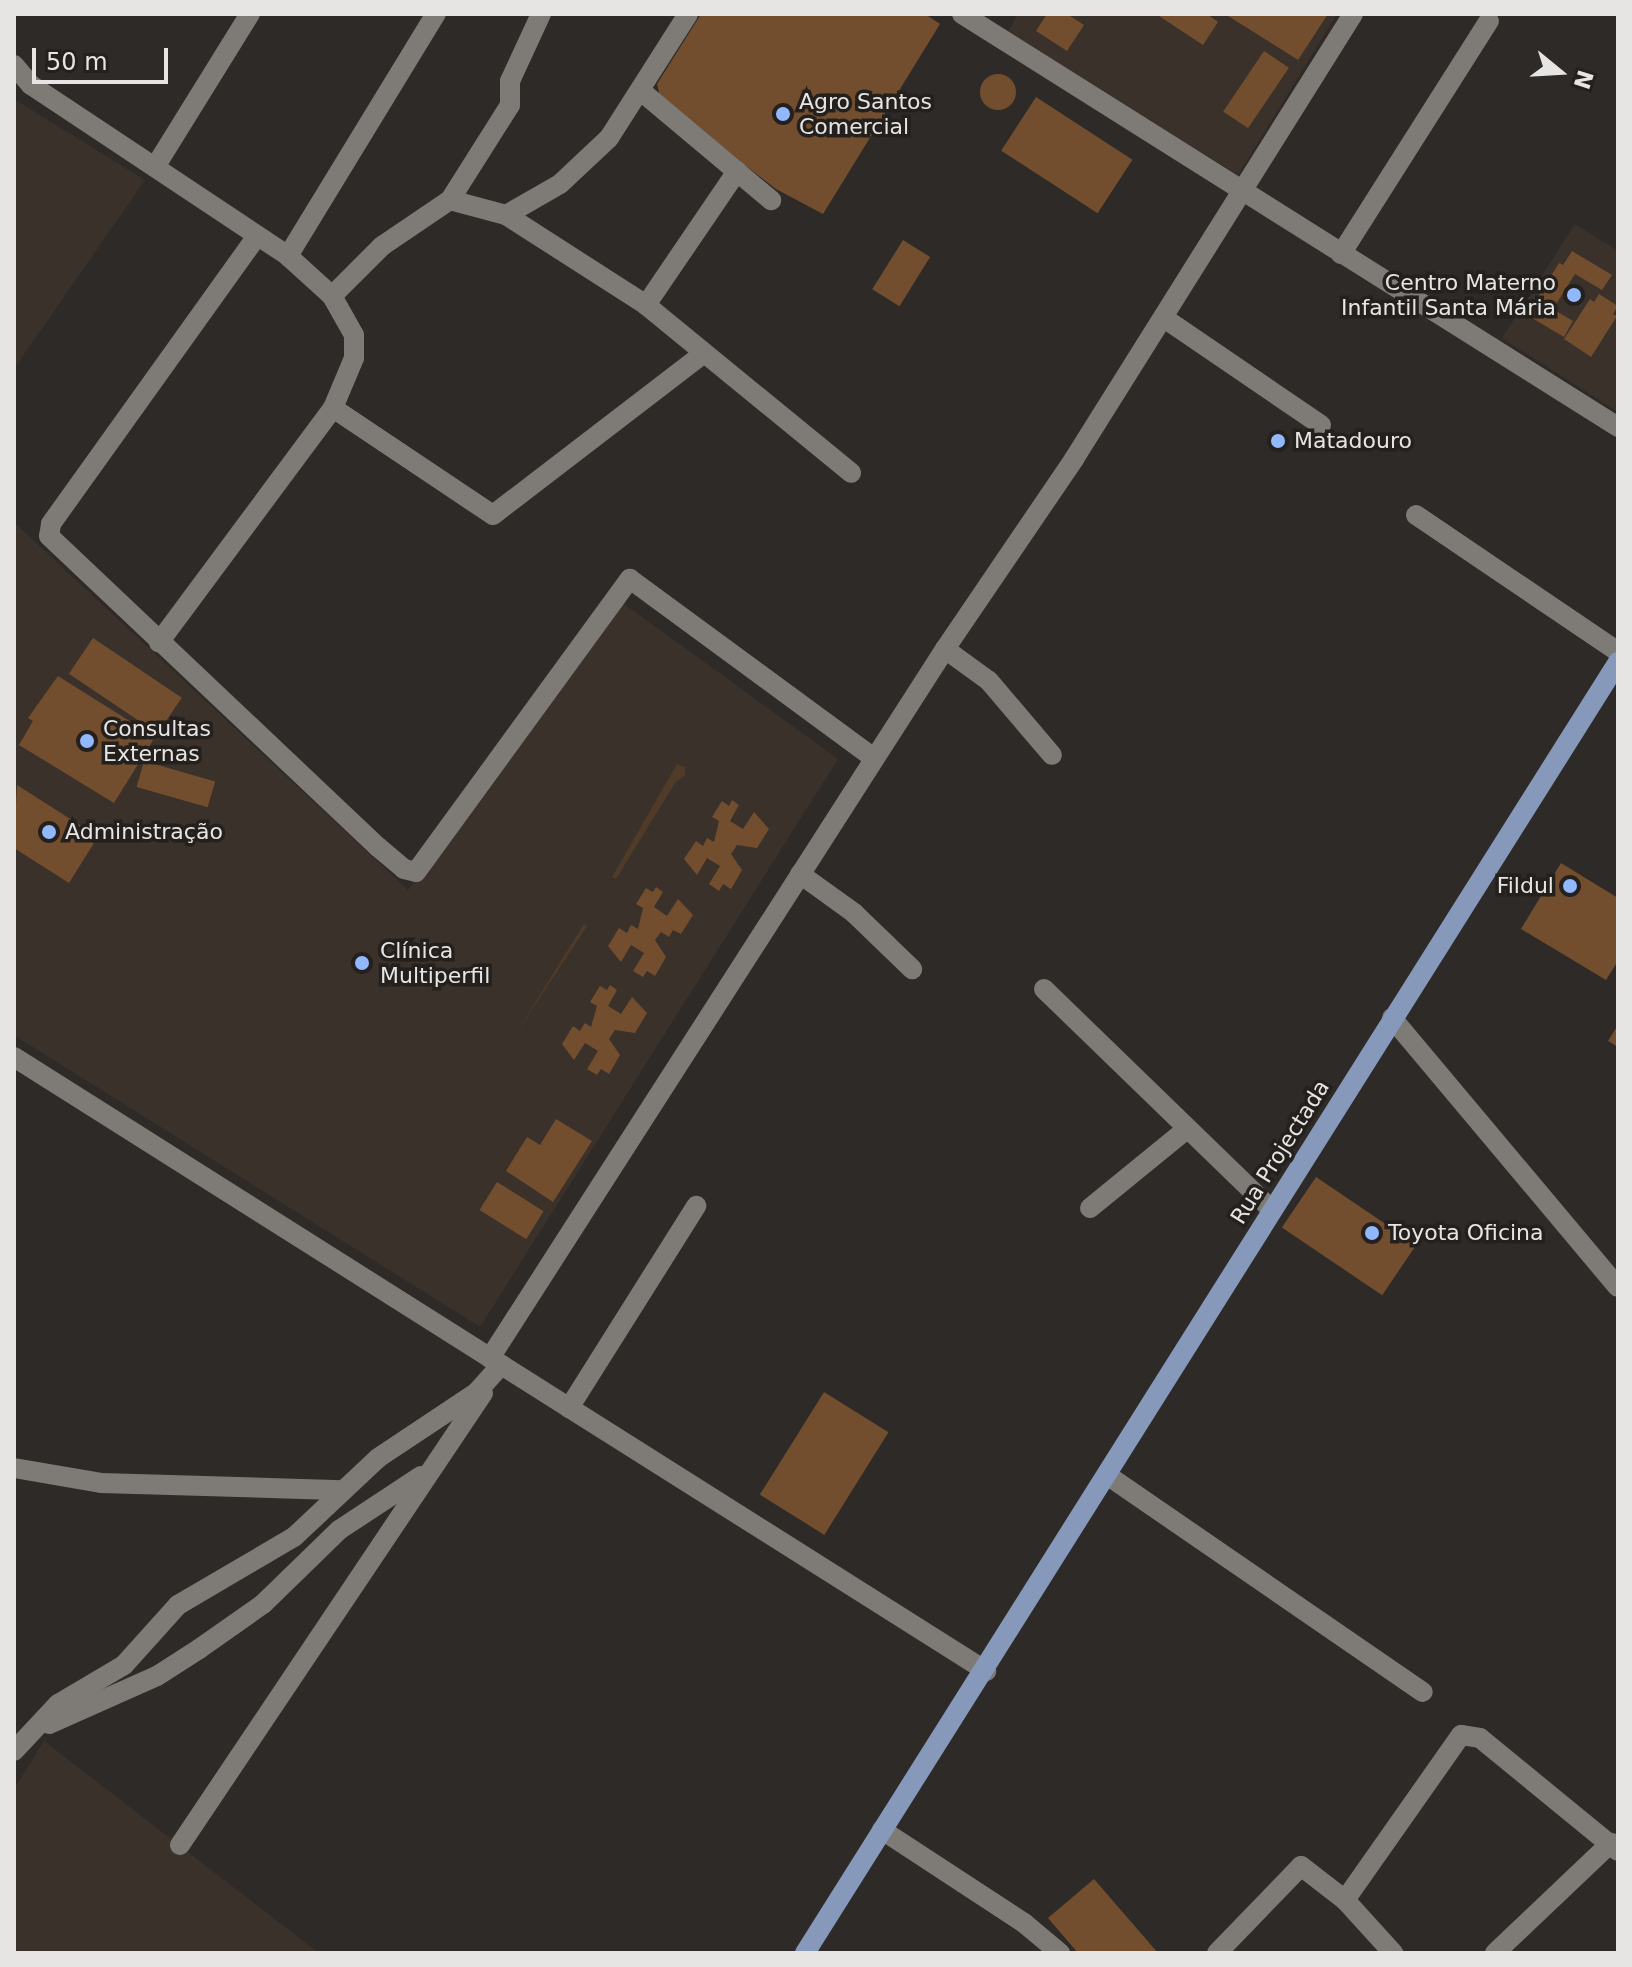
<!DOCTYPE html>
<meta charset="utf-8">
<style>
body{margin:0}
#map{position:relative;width:1632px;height:1967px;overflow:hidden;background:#2e2a27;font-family:"DejaVu Sans",sans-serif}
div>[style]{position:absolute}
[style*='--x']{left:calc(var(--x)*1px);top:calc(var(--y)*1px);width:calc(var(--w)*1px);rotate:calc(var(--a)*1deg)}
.built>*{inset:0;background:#3a312a}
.green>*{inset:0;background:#503b28}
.building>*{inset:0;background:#724e2f;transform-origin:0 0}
.round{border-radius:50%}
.minor>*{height:20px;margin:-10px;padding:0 10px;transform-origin:10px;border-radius:10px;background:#7e7a76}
.major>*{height:20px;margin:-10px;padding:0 10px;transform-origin:10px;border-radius:10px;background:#8699bb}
.dots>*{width:22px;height:22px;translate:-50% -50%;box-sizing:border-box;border:4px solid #24201d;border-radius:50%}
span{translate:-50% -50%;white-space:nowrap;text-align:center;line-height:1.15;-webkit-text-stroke:7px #24201d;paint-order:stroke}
.poi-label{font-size:22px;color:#e7e5e3}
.left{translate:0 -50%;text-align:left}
.right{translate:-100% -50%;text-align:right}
.street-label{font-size:22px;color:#e7e5e3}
.frame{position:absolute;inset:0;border:16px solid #e7e5e3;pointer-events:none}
.north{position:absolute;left:1520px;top:32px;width:80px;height:80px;-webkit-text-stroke:6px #24201d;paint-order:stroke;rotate:108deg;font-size:22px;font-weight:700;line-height:32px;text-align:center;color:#e7e5e3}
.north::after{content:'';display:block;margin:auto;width:28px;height:36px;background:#e7e5e3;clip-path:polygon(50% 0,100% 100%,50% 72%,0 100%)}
.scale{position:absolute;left:32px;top:48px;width:136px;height:36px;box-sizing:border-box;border:4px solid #e7e5e3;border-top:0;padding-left:10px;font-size:24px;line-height:28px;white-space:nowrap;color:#e7e5e3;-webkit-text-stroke:6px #24201d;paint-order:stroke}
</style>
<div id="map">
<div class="built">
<i style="clip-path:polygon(1018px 14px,1337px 14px,1238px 175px,1007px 33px)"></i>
<i style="clip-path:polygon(14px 99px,145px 180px,14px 369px)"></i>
<i style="clip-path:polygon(1575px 224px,1618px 251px,1618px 412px,1502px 338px)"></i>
<i style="clip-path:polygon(14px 522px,408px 890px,620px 601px,838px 759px,480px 1327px,14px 1035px)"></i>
<i style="clip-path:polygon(44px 1741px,319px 1953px,14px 1953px,14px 1789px)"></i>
</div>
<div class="green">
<i style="clip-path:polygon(677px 764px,685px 767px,685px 775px,675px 783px,616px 879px,612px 877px)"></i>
<i style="clip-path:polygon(584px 924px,587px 926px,512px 1040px)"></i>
</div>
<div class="building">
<i style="clip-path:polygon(701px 14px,925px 14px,940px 24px,823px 214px,776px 189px,661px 101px,657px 84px)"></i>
<i style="clip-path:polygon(1047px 14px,1067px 14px,1084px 25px,1067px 51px,1036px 31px)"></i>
<i style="clip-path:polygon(1156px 14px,1207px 14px,1218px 22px,1203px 45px)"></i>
<i style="clip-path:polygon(1225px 14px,1328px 14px,1298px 60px)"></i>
<i style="left:1264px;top:51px;width:30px;height:73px;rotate:34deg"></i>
<i class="round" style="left:980px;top:74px;width:36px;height:36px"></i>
<i style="left:1036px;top:97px;width:115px;height:64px;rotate:33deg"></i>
<i style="left:903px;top:240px;width:32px;height:58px;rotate:32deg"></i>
<i style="clip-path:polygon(1572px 251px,1612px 275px,1602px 290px,1575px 274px,1553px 309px,1573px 321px,1564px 337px,1527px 315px,1559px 263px,1563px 265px)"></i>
<i style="clip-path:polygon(1599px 294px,1618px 306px,1613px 314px,1617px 316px,1591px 357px,1564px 339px,1590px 299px,1594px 302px)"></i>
<i style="left:93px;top:638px;width:107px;height:43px;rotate:34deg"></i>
<i style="clip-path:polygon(58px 676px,155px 737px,114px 803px,19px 745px,33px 721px,28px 718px)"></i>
<i style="left:144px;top:761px;width:74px;height:27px;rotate:16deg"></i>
<i style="clip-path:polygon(17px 785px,86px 829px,82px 835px,94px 843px,69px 883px,14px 848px)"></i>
<i style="clip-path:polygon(732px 800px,739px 805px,730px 821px,743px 829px,754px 812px,769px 829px,757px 848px,737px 845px,731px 854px,742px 870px,731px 889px,723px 884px,719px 891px,709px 884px,720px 866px,707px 858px,697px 875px,684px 859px,696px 841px,703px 846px,707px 838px,714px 842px,719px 821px,712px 817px,722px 801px,729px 806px)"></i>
<i style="clip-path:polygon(1561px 863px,1618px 898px,1618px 961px,1606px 980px,1521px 929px)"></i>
<i style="clip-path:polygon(656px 887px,663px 892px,654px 907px,667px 916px,678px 899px,693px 915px,681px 934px,673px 930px,669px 937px,661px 932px,655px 940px,666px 957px,655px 976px,647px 971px,643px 977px,633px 971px,644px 953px,631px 945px,621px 962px,608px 946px,619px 928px,627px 933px,631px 925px,638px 929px,643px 908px,636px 904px,646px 888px,653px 892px)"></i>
<i style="clip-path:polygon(610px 985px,617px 990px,608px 1006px,621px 1014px,632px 997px,647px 1013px,635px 1033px,615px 1030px,609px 1039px,620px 1055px,609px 1074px,601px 1069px,597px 1075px,587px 1069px,598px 1051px,585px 1043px,574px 1060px,562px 1044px,573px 1026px,580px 1031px,585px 1023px,591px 1027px,597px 1006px,590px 1002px,600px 986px,607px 990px)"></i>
<i style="clip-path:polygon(1618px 1025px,1618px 1047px,1608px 1041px)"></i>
<i style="clip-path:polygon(556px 1119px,592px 1141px,553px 1202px,506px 1171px,527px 1137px,540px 1145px)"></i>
<i style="left:1316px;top:1177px;width:121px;height:61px;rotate:34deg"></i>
<i style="left:497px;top:1182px;width:55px;height:33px;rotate:32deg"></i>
<i style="left:824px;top:1392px;width:76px;height:121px;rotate:32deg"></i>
<i style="clip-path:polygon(1094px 1879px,1158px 1953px,1078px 1953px,1048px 1918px)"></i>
</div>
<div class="minor">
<i style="--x:962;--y:14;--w:775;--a:32.19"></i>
<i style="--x:14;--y:65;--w:26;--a:50"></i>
<i style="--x:31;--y:85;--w:309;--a:33.6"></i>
<i style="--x:288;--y:256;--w:59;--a:42.3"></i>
<i style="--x:332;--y:296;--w:45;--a:60.6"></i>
<i style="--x:354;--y:335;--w:23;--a:90"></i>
<i style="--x:354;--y:358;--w:54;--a:112.8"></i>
<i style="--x:333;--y:408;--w:292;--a:126.6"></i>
<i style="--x:641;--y:91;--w:170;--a:40"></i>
<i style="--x:155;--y:167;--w:180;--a:-58.2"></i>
<i style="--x:450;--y:200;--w:112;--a:-57.7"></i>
<i style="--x:510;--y:105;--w:24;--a:-90"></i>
<i style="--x:510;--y:81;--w:74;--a:-65.2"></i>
<i style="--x:506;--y:215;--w:62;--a:-29.9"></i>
<i style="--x:560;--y:184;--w:67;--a:-43.2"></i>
<i style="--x:609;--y:138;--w:147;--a:-57.5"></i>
<i style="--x:257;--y:236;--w:354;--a:125.6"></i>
<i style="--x:51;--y:524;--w:12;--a:99"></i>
<i style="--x:49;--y:536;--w:453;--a:43.4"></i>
<i style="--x:378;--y:847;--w:34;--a:40"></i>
<i style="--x:404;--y:869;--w:12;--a:14"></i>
<i style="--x:416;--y:872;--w:363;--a:-53.9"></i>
<i style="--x:630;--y:579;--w:303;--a:36.3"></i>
<i style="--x:1341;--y:254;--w:276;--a:-57.6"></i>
<i style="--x:288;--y:256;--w:284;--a:-58.6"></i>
<i style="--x:332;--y:296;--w:71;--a:-45"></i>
<i style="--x:382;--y:246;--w:82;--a:-34.1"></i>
<i style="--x:450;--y:200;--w:58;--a:15"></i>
<i style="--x:506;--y:215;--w:166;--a:32.7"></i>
<i style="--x:646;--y:305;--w:265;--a:39.3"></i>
<i style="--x:646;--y:305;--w:162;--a:-55.8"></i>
<i style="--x:1164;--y:318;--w:190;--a:34.3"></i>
<i style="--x:333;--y:408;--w:192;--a:33.8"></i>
<i style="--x:493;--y:515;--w:266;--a:-37.5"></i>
<i style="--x:1416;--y:515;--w:244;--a:34.1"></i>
<i style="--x:945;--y:649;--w:54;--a:36"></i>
<i style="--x:989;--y:681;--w:97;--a:49.6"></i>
<i style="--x:800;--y:874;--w:67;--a:35.8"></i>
<i style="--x:854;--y:913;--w:81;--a:44"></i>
<i style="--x:1044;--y:989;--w:318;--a:44.1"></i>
<i style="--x:1392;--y:1018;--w:351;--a:50"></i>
<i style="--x:14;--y:1057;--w:1150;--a:32.28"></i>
<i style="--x:1090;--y:1208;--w:125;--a:-39.2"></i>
<i style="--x:490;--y:1358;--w:842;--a:-57.31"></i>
<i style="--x:945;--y:649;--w:230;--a:-55.8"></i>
<i style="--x:1074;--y:459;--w:525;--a:-57.91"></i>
<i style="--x:569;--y:1408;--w:239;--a:-57.8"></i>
<i style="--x:14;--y:1468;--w:88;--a:9.8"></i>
<i style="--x:101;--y:1483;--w:241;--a:1.7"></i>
<i style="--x:1107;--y:1475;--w:383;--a:34.5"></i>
<i style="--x:49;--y:1724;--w:118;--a:-24"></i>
<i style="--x:157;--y:1676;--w:50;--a:-32.7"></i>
<i style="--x:199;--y:1649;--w:78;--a:-35.1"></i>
<i style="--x:263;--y:1604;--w:106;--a:-44.2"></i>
<i style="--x:339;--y:1530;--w:98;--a:-33.4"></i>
<i style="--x:14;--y:1751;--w:64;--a:-46.9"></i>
<i style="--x:58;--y:1704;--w:77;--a:-30.6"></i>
<i style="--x:124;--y:1665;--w:81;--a:-48"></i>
<i style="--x:178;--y:1605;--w:134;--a:-30.4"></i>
<i style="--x:294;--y:1537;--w:115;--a:-43.2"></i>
<i style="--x:378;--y:1458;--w:118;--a:-33.6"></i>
<i style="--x:476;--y:1393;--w:38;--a:-48"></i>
<i style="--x:882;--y:1830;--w:170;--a:33.2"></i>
<i style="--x:1024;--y:1923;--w:47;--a:39.8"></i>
<i style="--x:180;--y:1845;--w:544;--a:-56.16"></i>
<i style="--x:1345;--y:1900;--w:202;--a:-54.9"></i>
<i style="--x:1461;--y:1735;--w:19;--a:9"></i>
<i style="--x:1480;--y:1738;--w:178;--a:39.3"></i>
<i style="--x:1217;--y:1953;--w:121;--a:-46"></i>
<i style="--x:1301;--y:1866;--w:56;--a:37.7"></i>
<i style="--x:1345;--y:1900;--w:72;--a:47.8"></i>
<i style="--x:1495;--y:1953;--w:160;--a:-43.5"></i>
</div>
<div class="major">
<i style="--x:805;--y:1953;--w:1526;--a:-57.8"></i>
</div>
<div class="dots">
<i style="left:783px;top:114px;background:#91b8fd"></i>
<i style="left:1574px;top:295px;background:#91b8fd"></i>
<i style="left:1278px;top:441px;background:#91b8fd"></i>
<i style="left:87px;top:741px;background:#91b8fd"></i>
<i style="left:49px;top:832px;background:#91b8fd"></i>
<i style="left:1570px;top:886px;background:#91b8fd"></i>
<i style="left:362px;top:963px;background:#91b8fd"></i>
<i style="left:1372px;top:1233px;background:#91b8fd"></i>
</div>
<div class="poi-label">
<span class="left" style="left:799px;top:114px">Agro Santos<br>Comercial</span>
<span class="right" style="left:1556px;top:295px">Centro Materno<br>Infantil Santa Mária</span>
<span class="left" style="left:1294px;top:441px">Matadouro</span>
<span class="left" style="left:103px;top:741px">Consultas<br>Externas</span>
<span class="left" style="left:65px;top:832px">Administração</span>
<span class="right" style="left:1554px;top:886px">Fildul</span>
<span class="left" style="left:380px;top:963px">Clínica<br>Multiperfil</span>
<span class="left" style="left:1388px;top:1233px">Toyota Oficina</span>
</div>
<div class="street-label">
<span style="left:1280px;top:1152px;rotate:-58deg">Rua Projectada</span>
</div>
<div class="frame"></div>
<div class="north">N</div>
<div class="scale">50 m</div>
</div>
